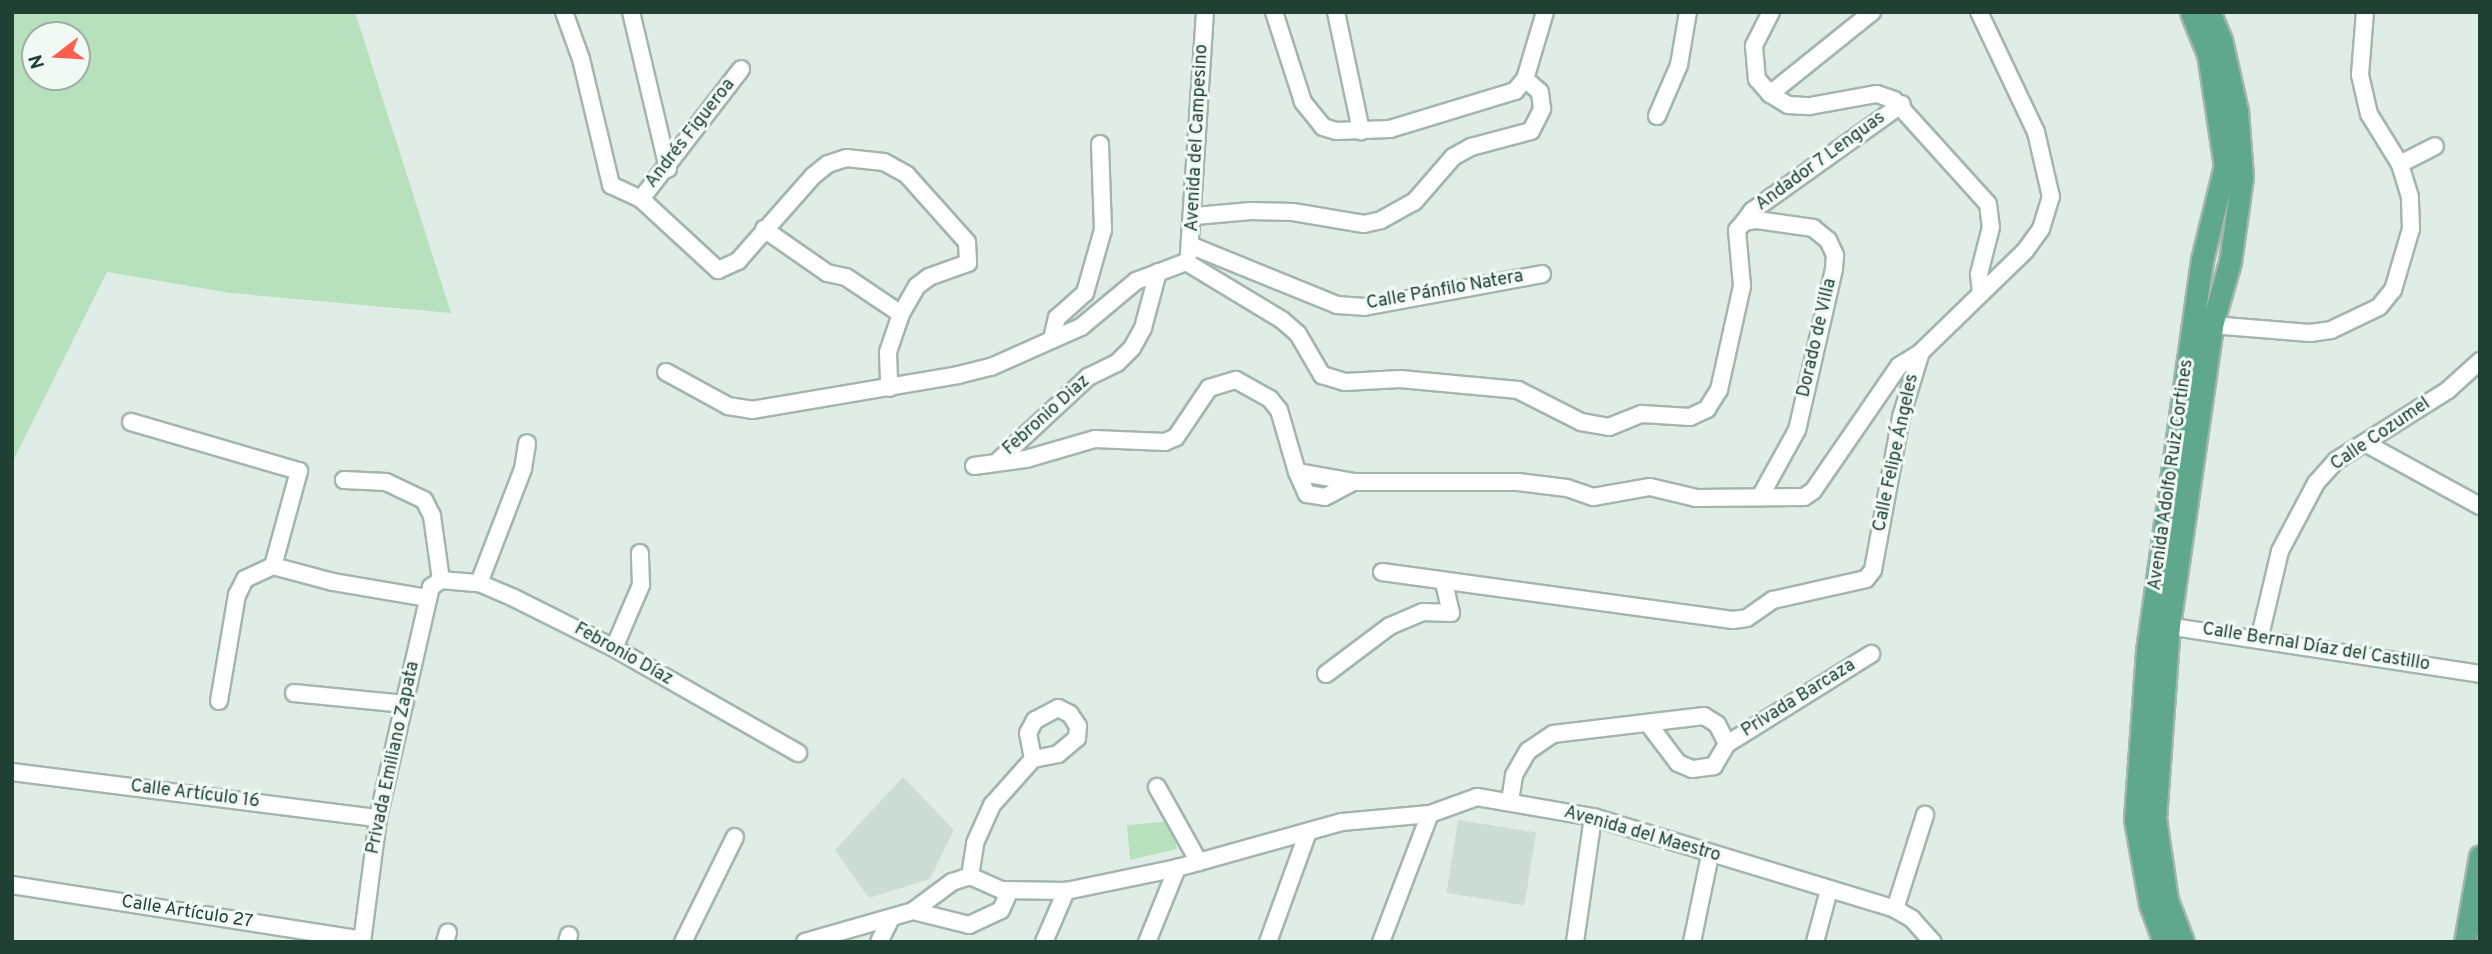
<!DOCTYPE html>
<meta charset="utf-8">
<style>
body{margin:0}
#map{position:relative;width:2492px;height:954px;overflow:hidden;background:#e0ede6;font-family:Overpass,sans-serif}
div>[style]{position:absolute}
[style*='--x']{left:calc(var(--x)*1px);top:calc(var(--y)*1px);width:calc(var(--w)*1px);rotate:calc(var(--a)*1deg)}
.built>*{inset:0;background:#ceddd4;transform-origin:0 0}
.green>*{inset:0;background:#b7e1bc}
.roads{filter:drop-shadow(2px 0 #a2b6ac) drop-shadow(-2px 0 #a2b6ac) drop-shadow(0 2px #a2b6ac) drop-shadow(0 -2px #a2b6ac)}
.minor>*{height:16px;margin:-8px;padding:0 8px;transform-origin:8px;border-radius:8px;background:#fff}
.primary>*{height:21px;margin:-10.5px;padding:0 10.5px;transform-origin:10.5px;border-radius:10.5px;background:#5fa88b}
span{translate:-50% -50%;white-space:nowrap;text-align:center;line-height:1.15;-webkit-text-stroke:6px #f1f9f4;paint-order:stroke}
.street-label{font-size:18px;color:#1f4032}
.frame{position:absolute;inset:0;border:14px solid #1f4032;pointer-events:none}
.north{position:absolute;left:21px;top:21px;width:70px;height:70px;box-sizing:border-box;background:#f1f9f4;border:2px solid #9dafa6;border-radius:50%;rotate:253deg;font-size:19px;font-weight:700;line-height:28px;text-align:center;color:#1f4032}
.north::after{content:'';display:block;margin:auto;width:24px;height:32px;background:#ff5f4c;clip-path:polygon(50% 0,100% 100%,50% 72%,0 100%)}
</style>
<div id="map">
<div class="built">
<i style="clip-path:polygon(903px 777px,954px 830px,930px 879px,869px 898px,835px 850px)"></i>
<i style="left:1458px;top:820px;width:79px;height:74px;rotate:9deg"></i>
</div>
<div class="green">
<i style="clip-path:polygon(evenodd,12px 12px,355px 12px,451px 313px,230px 293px,107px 272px,12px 463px,12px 12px,35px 35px,77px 35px,77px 77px,35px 77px,35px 35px)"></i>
<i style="clip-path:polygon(1172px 821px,1177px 849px,1130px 860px,1127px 825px)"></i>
</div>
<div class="roads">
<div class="minor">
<i style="--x:564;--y:12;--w:50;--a:70.1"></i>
<i style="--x:581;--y:59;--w:130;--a:76.6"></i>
<i style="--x:611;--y:185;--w:33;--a:25"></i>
<i style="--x:641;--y:199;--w:105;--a:42.7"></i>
<i style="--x:718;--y:270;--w:22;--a:-24"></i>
<i style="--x:738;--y:261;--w:113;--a:-48.6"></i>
<i style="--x:813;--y:176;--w:19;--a:-39"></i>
<i style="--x:828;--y:164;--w:19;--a:-18"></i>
<i style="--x:846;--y:158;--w:38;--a:6"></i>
<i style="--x:884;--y:162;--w:26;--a:29"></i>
<i style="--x:907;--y:175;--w:90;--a:48.2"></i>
<i style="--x:967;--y:242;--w:21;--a:87"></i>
<i style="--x:968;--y:263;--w:41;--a:160.3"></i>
<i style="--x:929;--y:277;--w:15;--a:143"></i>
<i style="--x:917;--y:286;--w:32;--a:120"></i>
<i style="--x:901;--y:314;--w:40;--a:108.9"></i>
<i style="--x:888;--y:352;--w:36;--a:88"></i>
<i style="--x:631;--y:12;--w:161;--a:76.7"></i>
<i style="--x:1274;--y:12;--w:95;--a:72.1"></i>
<i style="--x:1303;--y:102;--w:32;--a:51"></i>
<i style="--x:1323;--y:127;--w:14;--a:17"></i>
<i style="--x:1336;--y:131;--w:54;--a:-2.1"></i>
<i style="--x:1390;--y:129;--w:131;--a:-16.9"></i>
<i style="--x:1515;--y:91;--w:16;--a:-50"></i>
<i style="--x:1525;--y:79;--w:70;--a:-73.4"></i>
<i style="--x:1336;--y:12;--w:122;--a:78.1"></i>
<i style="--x:1771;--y:12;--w:38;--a:117"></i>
<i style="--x:1754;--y:46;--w:33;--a:85"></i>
<i style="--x:1757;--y:79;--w:20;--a:49"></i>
<i style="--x:1770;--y:94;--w:21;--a:31"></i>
<i style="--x:1788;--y:105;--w:22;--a:3"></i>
<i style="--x:1810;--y:106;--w:68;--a:-10.2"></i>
<i style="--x:1877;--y:94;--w:18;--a:19"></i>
<i style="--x:1894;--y:100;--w:140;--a:47.9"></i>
<i style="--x:1988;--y:204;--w:23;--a:83"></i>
<i style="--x:1991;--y:227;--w:49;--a:104.3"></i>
<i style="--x:1979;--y:274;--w:18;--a:84"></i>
<i style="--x:1770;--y:94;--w:131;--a:-38.8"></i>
<i style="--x:1657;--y:116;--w:56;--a:-66.7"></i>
<i style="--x:1679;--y:65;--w:54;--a:-80.4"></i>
<i style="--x:2400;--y:164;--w:39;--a:-27"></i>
<i style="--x:641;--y:199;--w:164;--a:-52.4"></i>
<i style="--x:1195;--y:216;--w:56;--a:-5.1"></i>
<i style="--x:1251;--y:211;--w:42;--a:1.4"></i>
<i style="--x:1293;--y:212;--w:72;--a:9.6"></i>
<i style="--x:1364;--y:224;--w:17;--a:-13"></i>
<i style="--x:1381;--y:220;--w:38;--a:-29"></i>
<i style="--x:1414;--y:202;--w:60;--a:-49.1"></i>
<i style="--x:1453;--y:157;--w:21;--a:-29"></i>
<i style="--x:1471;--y:147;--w:62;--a:-14.9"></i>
<i style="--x:1531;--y:131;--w:25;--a:-63"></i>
<i style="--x:1542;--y:109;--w:17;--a:-97"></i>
<i style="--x:1540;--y:92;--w:20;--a:-139"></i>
<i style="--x:1744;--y:222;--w:14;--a:-54"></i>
<i style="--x:1752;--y:211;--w:184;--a:-35.5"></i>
<i style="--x:764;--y:229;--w:77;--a:34.9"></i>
<i style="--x:827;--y:273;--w:19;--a:12"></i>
<i style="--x:846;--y:277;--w:66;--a:33.9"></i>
<i style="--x:1192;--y:246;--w:157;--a:22.1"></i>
<i style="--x:1337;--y:305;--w:27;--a:4"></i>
<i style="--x:1364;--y:307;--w:181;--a:-10.5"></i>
<i style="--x:1189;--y:253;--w:242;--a:-86.2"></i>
<i style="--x:1186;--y:262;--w:112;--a:31.1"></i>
<i style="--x:1282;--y:320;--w:21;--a:41"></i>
<i style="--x:1298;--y:334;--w:48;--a:59.7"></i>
<i style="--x:1322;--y:375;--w:24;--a:17"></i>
<i style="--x:1345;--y:382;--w:55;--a:-3.1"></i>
<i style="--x:1400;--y:379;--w:119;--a:5.3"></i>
<i style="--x:1518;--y:390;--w:71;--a:26.9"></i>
<i style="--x:1581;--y:422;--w:28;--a:10"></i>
<i style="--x:1609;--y:427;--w:35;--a:-22"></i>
<i style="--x:1642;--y:414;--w:48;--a:3.6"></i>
<i style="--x:1690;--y:417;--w:19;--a:-25"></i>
<i style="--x:1707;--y:409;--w:22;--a:-58"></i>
<i style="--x:1719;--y:390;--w:107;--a:-77.5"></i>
<i style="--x:1742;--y:286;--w:56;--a:-95.1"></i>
<i style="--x:1737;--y:230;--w:11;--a:-49"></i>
<i style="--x:1744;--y:222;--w:13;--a:-9"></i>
<i style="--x:1757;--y:220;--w:57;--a:8.1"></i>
<i style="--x:1813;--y:228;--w:19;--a:39"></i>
<i style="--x:1828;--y:240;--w:17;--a:65"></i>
<i style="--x:1835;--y:255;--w:14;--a:94"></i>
<i style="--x:1834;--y:269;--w:165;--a:102.9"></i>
<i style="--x:1797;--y:430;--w:77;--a:118.9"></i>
<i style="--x:2212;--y:325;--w:98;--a:4.7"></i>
<i style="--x:2310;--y:333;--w:21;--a:-8"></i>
<i style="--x:2331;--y:330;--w:53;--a:-25.6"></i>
<i style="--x:2379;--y:307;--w:22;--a:-51"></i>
<i style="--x:2393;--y:290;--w:64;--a:-73.6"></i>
<i style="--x:2411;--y:229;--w:32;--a:-92"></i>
<i style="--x:2410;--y:197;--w:34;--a:-107"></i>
<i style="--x:2400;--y:164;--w:59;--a:-121.8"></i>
<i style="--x:2369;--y:114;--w:40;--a:-103"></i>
<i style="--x:2360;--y:75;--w:63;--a:-85.5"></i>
<i style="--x:1052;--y:339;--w:22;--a:-77"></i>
<i style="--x:1057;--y:318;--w:38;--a:-42"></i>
<i style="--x:1085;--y:293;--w:66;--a:-74.1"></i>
<i style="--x:1103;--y:230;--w:86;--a:-92"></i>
<i style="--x:666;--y:372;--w:71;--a:28.7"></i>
<i style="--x:728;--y:406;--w:24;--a:9"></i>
<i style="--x:752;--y:410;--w:209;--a:-9.6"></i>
<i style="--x:958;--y:375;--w:34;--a:-14"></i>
<i style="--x:991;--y:367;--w:98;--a:-24"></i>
<i style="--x:1081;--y:327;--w:72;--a:-39.9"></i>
<i style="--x:1136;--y:281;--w:53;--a:-20.8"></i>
<i style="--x:131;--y:422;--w:175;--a:16.3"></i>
<i style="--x:299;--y:471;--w:98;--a:105.3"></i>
<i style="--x:2367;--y:444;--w:129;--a:28.8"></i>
<i style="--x:999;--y:460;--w:122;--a:-43"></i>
<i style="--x:1088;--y:377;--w:32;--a:-26"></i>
<i style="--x:1117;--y:363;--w:21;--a:-45"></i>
<i style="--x:1132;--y:348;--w:23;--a:-61"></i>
<i style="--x:1143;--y:328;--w:58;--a:-75"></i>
<i style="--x:974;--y:466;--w:52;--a:-7.7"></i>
<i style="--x:1026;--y:459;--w:72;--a:-16.2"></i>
<i style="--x:1095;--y:439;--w:70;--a:2.5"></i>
<i style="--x:1165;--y:442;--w:12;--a:-24"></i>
<i style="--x:1176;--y:437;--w:59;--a:-56"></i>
<i style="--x:1209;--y:388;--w:28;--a:-17"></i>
<i style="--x:1236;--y:380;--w:39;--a:29"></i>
<i style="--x:1270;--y:399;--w:14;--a:51"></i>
<i style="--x:1279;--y:410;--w:65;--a:73.8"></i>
<i style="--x:1297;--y:472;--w:57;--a:10.1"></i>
<i style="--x:1353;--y:482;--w:165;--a:0"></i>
<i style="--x:1518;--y:482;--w:49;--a:7"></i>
<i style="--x:1567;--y:488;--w:28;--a:19"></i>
<i style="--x:1593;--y:497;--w:58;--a:-10"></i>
<i style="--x:1650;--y:487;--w:47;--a:13.4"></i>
<i style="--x:1696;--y:498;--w:108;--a:-0.5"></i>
<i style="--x:1804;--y:497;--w:11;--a:-34"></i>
<i style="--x:1813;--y:491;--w:152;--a:-55.5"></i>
<i style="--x:1899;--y:366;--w:26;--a:-32"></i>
<i style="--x:1297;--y:472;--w:24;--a:66"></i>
<i style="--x:1307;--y:494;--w:18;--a:9"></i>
<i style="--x:1325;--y:497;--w:32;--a:-28"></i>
<i style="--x:344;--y:480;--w:42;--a:2.7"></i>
<i style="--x:386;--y:482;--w:42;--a:25.3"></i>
<i style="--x:424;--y:500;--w:18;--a:63"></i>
<i style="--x:432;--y:516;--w:65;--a:82"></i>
<i style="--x:1382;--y:572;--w:354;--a:7.8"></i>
<i style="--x:1733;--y:620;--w:14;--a:-8"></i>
<i style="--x:1747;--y:618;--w:32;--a:-35"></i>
<i style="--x:1773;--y:600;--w:95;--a:-12.7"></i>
<i style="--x:1866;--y:579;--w:11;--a:-52"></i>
<i style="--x:1873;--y:570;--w:156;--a:-79.6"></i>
<i style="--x:1901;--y:417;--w:68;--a:-72.9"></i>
<i style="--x:1921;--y:352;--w:145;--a:-44.2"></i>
<i style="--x:2025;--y:251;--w:27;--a:-54"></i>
<i style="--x:2041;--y:229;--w:34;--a:-73"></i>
<i style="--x:2051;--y:197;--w:67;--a:-103"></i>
<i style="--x:2036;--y:132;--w:133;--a:-115.4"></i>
<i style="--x:479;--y:583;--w:122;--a:-68.9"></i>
<i style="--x:523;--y:469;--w:26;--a:-81"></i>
<i style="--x:2161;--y:625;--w:323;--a:8.7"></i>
<i style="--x:2259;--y:640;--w:91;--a:-76.7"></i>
<i style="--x:2280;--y:551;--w:77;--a:-62.1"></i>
<i style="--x:2316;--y:483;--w:31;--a:-48"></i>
<i style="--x:2337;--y:460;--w:131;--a:-32.2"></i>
<i style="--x:2448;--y:390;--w:43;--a:-42.2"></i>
<i style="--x:614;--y:648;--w:69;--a:-66.8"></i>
<i style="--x:641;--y:585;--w:32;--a:-92"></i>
<i style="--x:1326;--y:674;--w:80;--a:-36.9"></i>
<i style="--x:1390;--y:626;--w:36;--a:-23"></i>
<i style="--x:1423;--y:612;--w:28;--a:2"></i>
<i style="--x:1451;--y:613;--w:31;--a:-103"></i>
<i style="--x:294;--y:693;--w:111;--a:5.7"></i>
<i style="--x:219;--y:701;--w:108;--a:-80.4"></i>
<i style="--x:237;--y:595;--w:18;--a:-63"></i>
<i style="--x:245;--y:579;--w:31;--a:-25"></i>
<i style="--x:273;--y:566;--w:62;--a:14.9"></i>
<i style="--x:333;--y:582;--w:96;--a:9.6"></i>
<i style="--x:1727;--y:744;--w:170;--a:-32"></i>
<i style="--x:12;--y:772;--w:369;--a:7.2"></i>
<i style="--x:1157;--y:787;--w:86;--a:60.8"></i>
<i style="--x:1510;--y:801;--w:26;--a:-81"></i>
<i style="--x:1514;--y:775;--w:28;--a:-60"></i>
<i style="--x:1528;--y:751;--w:30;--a:-34"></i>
<i style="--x:1553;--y:734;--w:152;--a:-6.8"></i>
<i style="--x:1704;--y:716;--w:15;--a:32"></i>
<i style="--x:1717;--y:724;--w:22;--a:63"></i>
<i style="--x:1727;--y:744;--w:26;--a:121"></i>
<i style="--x:1714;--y:766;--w:22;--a:172"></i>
<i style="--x:1692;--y:769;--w:15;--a:-157"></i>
<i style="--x:1678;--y:763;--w:46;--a:-127.1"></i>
<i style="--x:970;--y:876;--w:33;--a:-81"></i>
<i style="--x:975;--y:843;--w:42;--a:-65.9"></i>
<i style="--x:992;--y:805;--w:62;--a:-48.3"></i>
<i style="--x:1033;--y:759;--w:25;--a:-11"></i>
<i style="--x:1058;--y:754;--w:25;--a:-40"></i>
<i style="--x:1077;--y:738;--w:12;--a:-85"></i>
<i style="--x:1078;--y:726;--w:14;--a:-124"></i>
<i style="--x:1070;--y:714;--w:13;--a:-153"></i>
<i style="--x:1058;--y:708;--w:26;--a:152"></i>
<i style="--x:1035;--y:720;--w:15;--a:118"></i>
<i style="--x:1028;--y:733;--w:26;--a:79"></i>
<i style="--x:12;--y:885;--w:354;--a:8.9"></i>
<i style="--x:1895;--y:909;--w:99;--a:-72.3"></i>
<i style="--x:913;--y:911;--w:58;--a:14"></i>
<i style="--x:969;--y:925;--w:35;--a:-25"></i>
<i style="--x:1001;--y:910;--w:22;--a:-66"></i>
<i style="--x:362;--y:942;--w:125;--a:-82.6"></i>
<i style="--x:378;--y:818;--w:237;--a:-77.1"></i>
<i style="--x:431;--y:587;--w:12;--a:-35"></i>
<i style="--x:441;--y:580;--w:38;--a:5"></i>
<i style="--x:479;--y:583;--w:38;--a:23"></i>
<i style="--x:514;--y:598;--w:112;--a:26.6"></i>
<i style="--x:614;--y:648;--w:212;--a:29.7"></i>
<i style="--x:445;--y:942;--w:10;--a:-73"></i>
<i style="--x:567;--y:942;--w:7;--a:-74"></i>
<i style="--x:683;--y:942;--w:117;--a:-63.7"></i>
<i style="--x:805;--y:942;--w:112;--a:-16"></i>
<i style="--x:913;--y:911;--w:49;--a:-36.6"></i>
<i style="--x:952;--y:882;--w:19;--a:-18"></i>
<i style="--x:970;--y:876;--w:35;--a:24"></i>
<i style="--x:1002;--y:890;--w:64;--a:0.9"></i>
<i style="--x:1066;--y:891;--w:113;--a:-11.7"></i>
<i style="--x:1177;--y:868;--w:171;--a:-15.6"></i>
<i style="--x:1342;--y:822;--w:88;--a:-5.2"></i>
<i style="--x:1430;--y:814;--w:50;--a:-19.9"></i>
<i style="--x:1477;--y:797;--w:118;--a:9.8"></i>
<i style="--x:1593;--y:817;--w:316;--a:16.9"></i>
<i style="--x:1895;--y:909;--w:20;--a:30"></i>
<i style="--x:1912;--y:919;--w:31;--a:48"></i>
<i style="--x:879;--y:942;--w:27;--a:-63"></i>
<i style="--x:1044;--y:942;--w:56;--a:-66.7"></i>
<i style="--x:1147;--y:942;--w:80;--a:-67.9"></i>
<i style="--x:1268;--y:942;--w:117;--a:-70"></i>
<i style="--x:1381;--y:942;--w:137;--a:-69.1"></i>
<i style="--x:1575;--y:942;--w:126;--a:-81.8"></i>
<i style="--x:1692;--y:942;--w:89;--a:-78.3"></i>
<i style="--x:1815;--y:942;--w:54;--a:-74.9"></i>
</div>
<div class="primary">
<i style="--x:2164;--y:942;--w:40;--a:-110.2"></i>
<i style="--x:2150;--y:904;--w:86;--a:-100"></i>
<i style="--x:2135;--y:819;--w:168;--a:-85.9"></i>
<i style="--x:2147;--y:651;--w:395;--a:-82"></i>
<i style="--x:2202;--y:260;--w:97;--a:-76.3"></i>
<i style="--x:2225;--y:166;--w:113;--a:-98.6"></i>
<i style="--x:2208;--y:54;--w:45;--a:-112"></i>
<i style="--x:2183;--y:942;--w:45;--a:-110.9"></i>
<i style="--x:2167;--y:900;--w:82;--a:-98.4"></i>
<i style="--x:2155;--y:819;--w:195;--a:-85.9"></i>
<i style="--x:2169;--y:625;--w:303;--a:-81.8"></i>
<i style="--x:2212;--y:325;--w:66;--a:-74.1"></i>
<i style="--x:2230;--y:262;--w:86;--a:-82"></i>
<i style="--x:2242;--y:177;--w:66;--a:-94.3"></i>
<i style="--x:2237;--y:111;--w:73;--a:-102.7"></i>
<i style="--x:2221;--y:40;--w:30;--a:-113"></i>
<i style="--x:2465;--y:942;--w:87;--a:-80.1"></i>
</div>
</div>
<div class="street-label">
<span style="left:691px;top:134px;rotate:-52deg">Andrés Figueroa</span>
<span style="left:1198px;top:138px;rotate:-87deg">Avenida del Campesino</span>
<span style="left:1821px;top:162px;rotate:-36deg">Andador 7 Lenguas</span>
<span style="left:1445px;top:291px;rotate:-10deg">Calle Pánfilo Natera</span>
<span style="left:1818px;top:338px;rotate:-77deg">Dorado de Villa</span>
<span style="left:1047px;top:416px;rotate:-42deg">Febronio Diaz</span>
<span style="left:2381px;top:435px;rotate:-34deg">Calle Cozumel</span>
<span style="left:1897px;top:453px;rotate:-78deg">Calle Felipe Ángeles</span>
<span style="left:2172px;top:475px;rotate:-82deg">Avenida Adolfo Ruiz Cortines</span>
<span style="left:2316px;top:648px;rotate:9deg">Calle Bernal Díaz del Castillo</span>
<span style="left:623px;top:655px;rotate:29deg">Febronio Díaz</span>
<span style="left:1799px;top:699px;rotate:-32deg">Privada Barcaza</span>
<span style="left:394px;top:758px;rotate:-78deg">Privada Emiliano Zapata</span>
<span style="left:195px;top:795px;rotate:7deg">Calle Artículo 16</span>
<span style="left:1642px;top:835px;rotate:16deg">Avenida del Maestro</span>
<span style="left:187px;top:913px;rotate:9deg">Calle Artículo 27</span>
</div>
<div class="frame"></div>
<div class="north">N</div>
</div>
